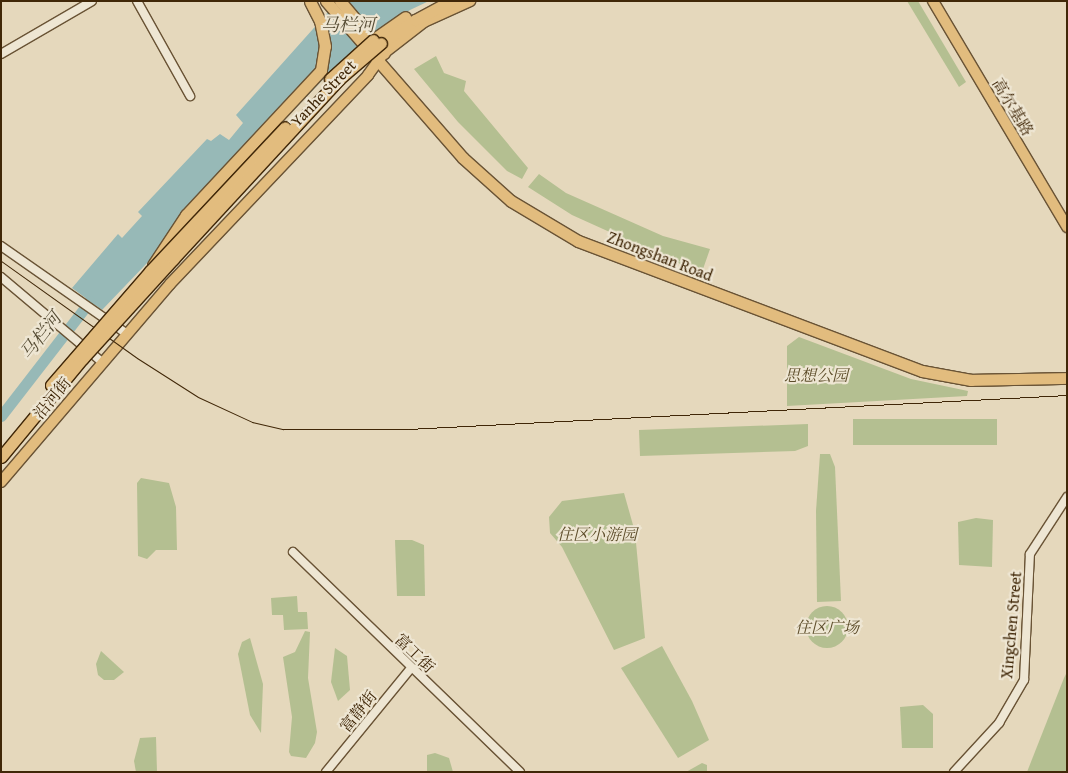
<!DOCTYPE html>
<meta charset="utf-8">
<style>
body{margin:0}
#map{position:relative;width:1068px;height:773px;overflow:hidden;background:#e5d8bc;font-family:"Gentium Book Plus","Noto Serif SC",serif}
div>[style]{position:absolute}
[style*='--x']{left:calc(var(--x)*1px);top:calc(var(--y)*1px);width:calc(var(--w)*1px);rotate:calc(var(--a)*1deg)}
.green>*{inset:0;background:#b4bf91;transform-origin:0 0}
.round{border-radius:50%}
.water>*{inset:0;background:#97b9b7}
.river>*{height:11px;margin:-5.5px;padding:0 5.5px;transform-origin:5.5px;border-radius:5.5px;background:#97b9b7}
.roads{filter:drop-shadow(1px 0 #695335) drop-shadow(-1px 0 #695335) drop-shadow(0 1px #695335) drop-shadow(0 -1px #695335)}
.minor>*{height:8px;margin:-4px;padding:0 4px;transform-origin:4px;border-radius:4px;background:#eee6d3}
.major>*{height:10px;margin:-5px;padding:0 5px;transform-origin:5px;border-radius:5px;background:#e2bc7e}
.highway>*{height:11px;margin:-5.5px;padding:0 5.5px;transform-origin:5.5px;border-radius:5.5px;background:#e2bc7e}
.tram>*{height:1px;margin:-0.5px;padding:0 0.5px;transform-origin:0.5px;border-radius:0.5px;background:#402708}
.bridges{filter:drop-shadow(1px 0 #402708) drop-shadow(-1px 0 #402708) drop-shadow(0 1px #402708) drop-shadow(0 -1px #402708)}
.highway-bridge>*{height:11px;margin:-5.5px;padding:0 5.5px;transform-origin:5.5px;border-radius:5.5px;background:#e2bc7e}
span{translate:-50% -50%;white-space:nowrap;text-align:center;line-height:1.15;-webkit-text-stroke:4.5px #eee6d3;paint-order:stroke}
.street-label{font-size:16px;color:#402708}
.park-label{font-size:16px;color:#5d4d2a;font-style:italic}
.water-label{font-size:18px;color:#564c34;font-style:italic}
.frame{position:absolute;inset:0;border:2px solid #402708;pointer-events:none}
</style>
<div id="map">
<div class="green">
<i style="clip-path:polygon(907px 1px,918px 1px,966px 82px,959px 87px)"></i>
<i style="clip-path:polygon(436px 56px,444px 73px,466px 81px,464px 91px,528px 168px,522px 179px,507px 171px,458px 122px,414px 69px)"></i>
<i style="clip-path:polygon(539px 174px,566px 193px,663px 236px,710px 249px,703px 269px,685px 266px,572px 215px,528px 187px)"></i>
<i style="clip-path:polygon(799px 337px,911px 379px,968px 391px,967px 396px,787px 406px,787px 346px)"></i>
<i style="left:997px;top:419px;width:26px;height:144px;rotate:90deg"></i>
<i style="clip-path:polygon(808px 424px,808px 446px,795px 451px,640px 456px,639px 430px)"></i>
<i style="clip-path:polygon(820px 454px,830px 454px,835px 467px,841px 601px,817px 602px,816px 511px)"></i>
<i style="clip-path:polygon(141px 478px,169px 483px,176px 507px,177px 550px,156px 550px,147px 559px,138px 556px,137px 483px)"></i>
<i style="clip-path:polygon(624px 493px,635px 532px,645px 638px,614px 650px,562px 547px,550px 533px,549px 517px,562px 501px)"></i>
<i style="clip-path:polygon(976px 518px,993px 520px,992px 567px,959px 565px,958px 522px)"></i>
<i style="clip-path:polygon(395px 540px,412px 540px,424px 545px,425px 596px,397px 596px)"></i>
<i style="clip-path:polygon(297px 596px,298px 612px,307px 612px,308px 629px,284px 630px,283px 615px,272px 615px,271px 598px)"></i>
<i class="round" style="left:806px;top:606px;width:42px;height:42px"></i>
<i style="clip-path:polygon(305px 631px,310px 632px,308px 678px,317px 732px,315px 743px,306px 758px,291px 756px,289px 752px,292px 717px,283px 657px,295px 652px)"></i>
<i style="clip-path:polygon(250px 638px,263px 684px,261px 733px,250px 715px,238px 654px,242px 642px)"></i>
<i style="clip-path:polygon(662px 646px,692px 701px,709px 740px,678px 758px,621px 668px)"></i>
<i style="clip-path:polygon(335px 648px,347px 656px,350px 690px,338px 701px,331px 682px)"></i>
<i style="clip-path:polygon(101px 651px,124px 672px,114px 680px,104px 680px,98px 675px,96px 664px)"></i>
<i style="clip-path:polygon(1067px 672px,1067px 772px,1027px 772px,1064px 678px)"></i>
<i style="clip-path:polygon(923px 705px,933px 714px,933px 748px,902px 748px,900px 707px)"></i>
<i style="clip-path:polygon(156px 737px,157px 772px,136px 772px,134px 761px,140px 738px)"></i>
<i style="clip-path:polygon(435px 753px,449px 758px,453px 772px,427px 772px,427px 755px)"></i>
<i style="clip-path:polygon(702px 763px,707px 765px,707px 772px,686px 772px)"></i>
</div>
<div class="water">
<i style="clip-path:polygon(338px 1px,429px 1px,410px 10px,368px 39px,338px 64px,102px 310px,72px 288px,118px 234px,122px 238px,142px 216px,138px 212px,207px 139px,211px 141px,220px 134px,229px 140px,243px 123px,236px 115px)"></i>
</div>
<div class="river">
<i style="--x:1;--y:416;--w:145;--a:-52.3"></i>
</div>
<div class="roads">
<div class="minor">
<i style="--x:137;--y:1;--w:109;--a:60.8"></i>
<i style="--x:1;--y:54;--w:105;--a:-30.2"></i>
<i style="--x:1;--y:246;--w:154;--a:34.9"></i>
<i style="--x:1;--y:277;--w:132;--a:40.1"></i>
<i style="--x:293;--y:552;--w:316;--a:44.1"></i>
<i style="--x:326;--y:772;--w:134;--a:-50.7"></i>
<i style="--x:954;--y:772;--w:67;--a:-47.4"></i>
<i style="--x:999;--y:723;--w:50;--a:-59.8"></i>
<i style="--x:1024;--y:680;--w:126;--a:-87.3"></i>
<i style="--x:1030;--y:554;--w:68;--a:-57"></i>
</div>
<div class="major">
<i style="--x:933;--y:1;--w:263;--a:59.3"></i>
<i style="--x:1;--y:482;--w:260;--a:-49.5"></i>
<i style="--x:170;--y:284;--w:288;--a:-46.5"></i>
<i style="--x:368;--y:75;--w:27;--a:-54"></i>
<i style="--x:384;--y:53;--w:51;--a:-37.8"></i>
<i style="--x:424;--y:22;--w:51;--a:-24.5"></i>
</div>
<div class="highway">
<i style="--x:326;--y:1;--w:208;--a:48.9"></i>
<i style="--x:463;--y:158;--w:64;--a:41.9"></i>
<i style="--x:511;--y:201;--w:78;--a:30.8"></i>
<i style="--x:578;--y:241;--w:368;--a:20.7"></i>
<i style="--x:922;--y:371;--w:50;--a:10.4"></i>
<i style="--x:971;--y:380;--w:96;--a:-1.2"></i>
<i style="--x:340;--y:1;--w:68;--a:49.8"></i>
<i style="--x:374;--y:39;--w:38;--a:-35"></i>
<i style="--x:381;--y:43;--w:41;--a:-34.1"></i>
<i style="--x:415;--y:20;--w:40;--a:-28"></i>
<i style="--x:153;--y:265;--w:60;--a:-56.6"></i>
<i style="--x:186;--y:215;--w:198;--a:-47"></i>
<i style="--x:321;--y:70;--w:24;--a:-81"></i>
<i style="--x:325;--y:46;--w:25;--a:-101"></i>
<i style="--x:320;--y:21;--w:22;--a:-117"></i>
</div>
</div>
<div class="tram">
<i style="--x:1;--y:261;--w:167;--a:35.5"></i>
<i style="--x:137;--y:358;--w:72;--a:32.6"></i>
<i style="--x:198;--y:397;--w:60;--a:24.8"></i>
<i style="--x:252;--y:422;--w:32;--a:13"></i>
<i style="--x:283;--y:429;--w:125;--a:0"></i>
<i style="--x:408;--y:429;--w:660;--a:-2.95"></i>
</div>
<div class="bridges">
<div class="highway-bridge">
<i style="--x:330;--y:79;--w:58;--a:-42.2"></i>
<i style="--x:51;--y:385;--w:151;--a:-49"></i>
<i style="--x:150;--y:271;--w:197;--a:-46.8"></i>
<i style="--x:1;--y:457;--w:129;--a:-50.4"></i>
<i style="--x:83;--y:358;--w:134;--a:-47.7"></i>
<i style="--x:173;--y:259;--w:245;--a:-47.3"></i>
<i style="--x:339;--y:79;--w:55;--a:-40.6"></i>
</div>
</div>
<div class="street-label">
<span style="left:323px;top:93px;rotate:-46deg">Yanhe Street</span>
<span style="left:1013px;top:107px;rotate:59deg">高尔基路</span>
<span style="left:660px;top:256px;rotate:21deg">Zhongshan Road</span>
<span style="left:52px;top:398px;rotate:-50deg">沿河街</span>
<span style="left:1011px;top:625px;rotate:-85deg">Xingchen Street</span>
<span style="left:415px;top:653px;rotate:44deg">富工街</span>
<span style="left:358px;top:711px;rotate:-51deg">富静街</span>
</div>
<div class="park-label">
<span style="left:816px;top:375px">思想公园</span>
<span style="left:597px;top:534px">住区小游园</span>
<span style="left:827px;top:627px">住区广场</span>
</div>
<div class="water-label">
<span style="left:348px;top:25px">马栏河</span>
<span style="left:41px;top:336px;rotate:-52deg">马栏河</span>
</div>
<div class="frame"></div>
</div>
